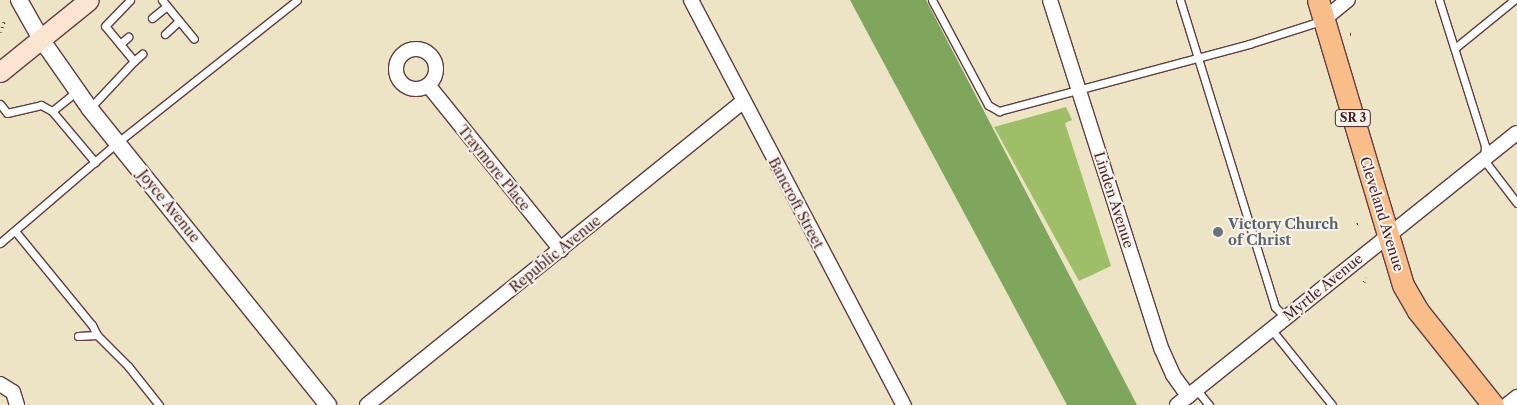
<!DOCTYPE html>
<style>
body{margin:0}
#map{position:relative;width:1517px;height:405px;overflow:hidden;background:#ede4c6;font-family:"Libre Caslon Text",serif}
div>[style]{position:absolute}
[style*='--x']{left:calc(var(--x)*1px);top:calc(var(--y)*1px);width:calc(var(--w)*1px);rotate:calc(var(--a)*1deg)}
.green>*{inset:0;background:#9ebf68}
.forest>*{inset:0;background:#7ea65c}
.path>*{height:3px;margin-top:-1.5px;transform-origin:0;background:repeating-linear-gradient(90deg,#623d42 0 1px,transparent 0 5px)}
.roads{filter:drop-shadow(1px 0 #623d42) drop-shadow(-1px 0 #623d42) drop-shadow(0 1px #623d42) drop-shadow(0 -1px #623d42)}
.service>*{height:7px;margin:-3.5px;padding:0 3.5px;transform-origin:3.5px;border-radius:3.5px;background:#fff}
.minor>*{height:14px;margin:-7px;padding:0 7px;transform-origin:7px;border-radius:7px;background:#fff}
.minor>.ring{margin:-7px;padding:0;box-sizing:content-box;background:none;border:14px solid #fff;border-radius:50%}
.tertiary>*{height:16px;margin:-8px;padding:0 8px;transform-origin:8px;border-radius:8px;background:#fff}
.secondary>*{height:19px;margin:-9.5px;padding:0 9.5px;transform-origin:9.5px;border-radius:9.5px;background:#fce5d0}
.primary>*{height:21px;margin:-10.5px;padding:0 10.5px;transform-origin:10.5px;border-radius:10.5px;background:#f8bd89}
.dots>*{width:14px;height:14px;translate:-50% -50%;box-sizing:border-box;border:2px solid #f7f3e8;border-radius:50%}
span{translate:-50% -50%;white-space:nowrap;text-align:center;line-height:1.15;-webkit-text-stroke:4px #f7f3e8;paint-order:stroke}
.shield-label span{padding:1px 4px;background:#f7f3e8;border:1px solid;border-radius:4px;-webkit-text-stroke-width:0}
.shield-label{font-size:12px;color:#4a1f2b;font-weight:700}
.street-label{font-size:14px;color:#4a1f2b}
.worship-label{font-size:14px;color:#5b616d;font-weight:700}
.left{translate:0 -50%;text-align:left}
</style>
<div id="map">
<div class="green">
<i style="clip-path:polygon(1066px 107px,1072px 120px,1065px 123px,1111px 266px,1079px 281px,994px 127px)"></i>
</div>
<div class="forest">
<i style="clip-path:polygon(850px 0,926px 0,1137px 405px,1067px 405px)"></i>
</div>
<div class="path">
<i style="--x:0;--y:32;--w:11;--a:-68"></i>
<i style="--x:1350;--y:34;--w:5;--a:-11"></i>
<i style="--x:1357;--y:224;--w:4;--a:-27"></i>
<i style="--x:1364;--y:282;--w:5;--a:-68"></i>
</div>
<div class="roads">
<div class="service">
<i style="--x:162;--y:0;--w:50;--a:50.6"></i>
<i style="--x:932;--y:0;--w:119;--a:61.9"></i>
<i style="--x:988;--y:105;--w:13;--a:29"></i>
<i style="--x:999;--y:111;--w:259;--a:-15"></i>
<i style="--x:1249;--y:44;--w:76;--a:-17.7"></i>
<i style="--x:1180;--y:0;--w:321;--a:72.8"></i>
<i style="--x:1275;--y:307;--w:16;--a:45"></i>
<i style="--x:1439;--y:0;--w:153;--a:72.5"></i>
<i style="--x:1485;--y:146;--w:14;--a:94"></i>
<i style="--x:1484;--y:160;--w:54;--a:52.5"></i>
<i style="--x:152;--y:18;--w:19;--a:-39"></i>
<i style="--x:165;--y:34;--w:19;--a:-43"></i>
<i style="--x:120;--y:44;--w:11;--a:-41"></i>
<i style="--x:1455;--y:48;--w:76;--a:-39.1"></i>
<i style="--x:134;--y:61;--w:11;--a:-41"></i>
<i style="--x:77;--y:91;--w:32;--a:141"></i>
<i style="--x:52;--y:111;--w:67;--a:49.9"></i>
<i style="--x:0;--y:104;--w:11;--a:52"></i>
<i style="--x:7;--y:113;--w:35;--a:-13"></i>
<i style="--x:41;--y:105;--w:13;--a:29"></i>
<i style="--x:90;--y:108;--w:64;--a:-46.9"></i>
<i style="--x:134;--y:61;--w:45;--a:-129.6"></i>
<i style="--x:105;--y:26;--w:36;--a:-46"></i>
<i style="--x:15;--y:231;--w:122;--a:50.7"></i>
<i style="--x:92;--y:325;--w:11;--a:63"></i>
<i style="--x:0;--y:243;--w:155;--a:-40.6"></i>
<i style="--x:118;--y:142;--w:228;--a:-38.4"></i>
<i style="--x:1271;--y:329;--w:97;--a:51.2"></i>
<i style="--x:78;--y:336;--w:19;--a:-3"></i>
<i style="--x:97;--y:335;--w:44;--a:45"></i>
<i style="--x:128;--y:366;--w:50;--a:51.5"></i>
<i style="--x:1196;--y:389;--w:21;--a:51"></i>
</div>
<div class="minor">
<i style="--x:691;--y:0;--w:458;--a:62.3"></i>
<i style="--x:1050;--y:0;--w:367;--a:72.3"></i>
<i style="--x:1162;--y:350;--w:27;--a:66"></i>
<i style="--x:1173;--y:375;--w:26;--a:54"></i>
<i style="--x:1323;--y:20;--w:32;--a:-39"></i>
<i class="ring" style="left:396px;top:49px;width:26px;height:26px"></i>
<i style="--x:428;--y:85;--w:212;--a:51.1"></i>
<i style="--x:0;--y:384;--w:15;--a:32"></i>
<i style="--x:13;--y:392;--w:14;--a:73"></i>
<i style="--x:367;--y:405;--w:482;--a:-38.9"></i>
<i style="--x:1177;--y:405;--w:435;--a:-38.7"></i>
<i style="--x:1507;--y:405;--w:13;--a:-39"></i>
</div>
<div class="tertiary">
<i style="--x:19;--y:0;--w:45;--a:60.6"></i>
<i style="--x:41;--y:39;--w:85;--a:55"></i>
<i style="--x:90;--y:109;--w:380;--a:51.2"></i>
</div>
<div class="secondary">
<i style="--x:0;--y:72;--w:114;--a:-39"></i>
</div>
<div class="primary">
<i style="--x:1318;--y:0;--w:297;--a:73.4"></i>
<i style="--x:1403;--y:285;--w:30;--a:60"></i>
<i style="--x:1418;--y:311;--w:120;--a:51.4"></i>
</div>
</div>
<div class="dots">
<i style="left:1218px;top:232px;background:#6b7280"></i>
</div>
<div class="shield-label">
<span style="left:1353px;top:118px">SR 3</span>
</div>
<div class="street-label">
<span style="left:494px;top:168px;rotate:51deg">Traymore Place</span>
<span style="left:1114px;top:200px;rotate:72deg">Linden Avenue</span>
<span style="left:796px;top:203px;rotate:62deg">Bancroft Street</span>
<span style="left:169px;top:206px;rotate:51deg">Joyce Avenue</span>
<span style="left:1382px;top:214px;rotate:73deg">Cleveland Avenue</span>
<span style="left:555px;top:254px;rotate:-39deg">Republic Avenue</span>
<span style="left:1323px;top:287px;rotate:-39deg">Myrtle Avenue</span>
</div>
<div class="worship-label">
<span class="left" style="left:1228px;top:232px">Victory Church<br>of Christ</span>
</div>
</div>
